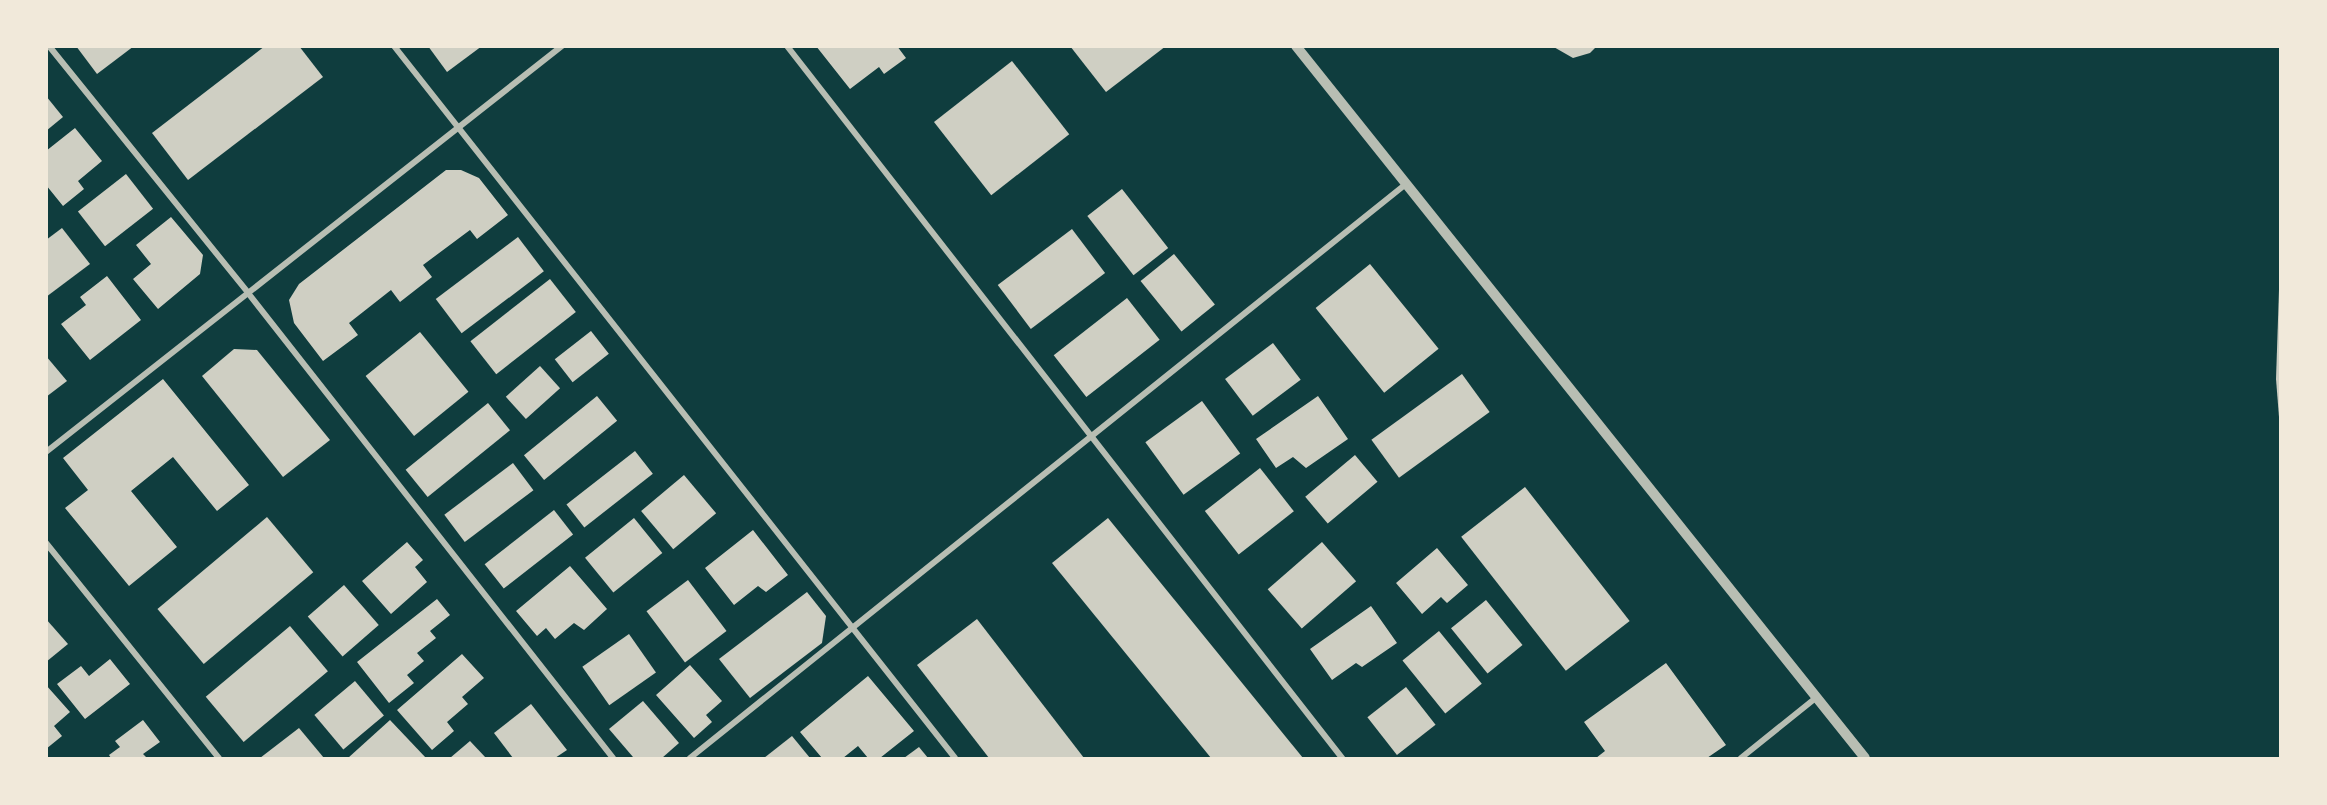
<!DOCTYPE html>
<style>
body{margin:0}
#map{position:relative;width:2327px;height:805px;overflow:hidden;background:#0f3d3e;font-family:Raleway,sans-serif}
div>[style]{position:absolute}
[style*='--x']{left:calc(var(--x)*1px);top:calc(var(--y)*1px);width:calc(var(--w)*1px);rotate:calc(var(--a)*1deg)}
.building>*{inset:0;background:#cfcfc3;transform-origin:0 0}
.minor>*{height:6px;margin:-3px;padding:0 3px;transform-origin:3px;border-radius:3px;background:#b8beb3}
.tertiary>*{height:10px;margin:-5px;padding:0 5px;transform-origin:5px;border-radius:5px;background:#b8beb3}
span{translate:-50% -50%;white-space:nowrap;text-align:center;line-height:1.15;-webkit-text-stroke:4.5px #f1e9da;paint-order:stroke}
.frame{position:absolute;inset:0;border:48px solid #f1e9da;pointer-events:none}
</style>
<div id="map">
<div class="building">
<i style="clip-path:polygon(76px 46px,134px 46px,97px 74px)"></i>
<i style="clip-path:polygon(265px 46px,299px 46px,323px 77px,188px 180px,152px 133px)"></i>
<i style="clip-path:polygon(428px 46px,482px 46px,447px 72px)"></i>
<i style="clip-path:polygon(816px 46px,897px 46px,906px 58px,884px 74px,879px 67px,850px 89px)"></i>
<i style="clip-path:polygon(1070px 46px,1166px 46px,1106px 92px)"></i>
<i style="clip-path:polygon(1552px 46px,1597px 46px,1590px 53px,1573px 58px)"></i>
<i style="left:1012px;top:61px;width:93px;height:99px;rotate:52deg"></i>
<i style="clip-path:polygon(46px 96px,63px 117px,46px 131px)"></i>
<i style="clip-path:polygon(75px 128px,102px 161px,78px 181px,84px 189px,63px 206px,46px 185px,46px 151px)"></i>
<i style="clip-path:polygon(446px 170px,461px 170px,479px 178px,508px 215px,477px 239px,470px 230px,423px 265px,432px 277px,400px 302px,391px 290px,349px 323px,358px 335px,323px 361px,294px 323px,289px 300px,299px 284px)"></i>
<i style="left:126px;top:174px;width:44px;height:61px;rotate:52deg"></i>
<i style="left:1122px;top:189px;width:75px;height:44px;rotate:52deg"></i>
<i style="clip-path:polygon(171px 217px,203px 255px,200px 274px,158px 309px,133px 279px,151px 264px,136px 245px)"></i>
<i style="clip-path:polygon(62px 228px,90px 264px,46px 297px,46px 240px)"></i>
<i style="left:1072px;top:229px;width:55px;height:93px;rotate:53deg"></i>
<i style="left:518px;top:237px;width:43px;height:103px;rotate:53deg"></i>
<i style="left:1174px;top:254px;width:65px;height:43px;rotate:51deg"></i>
<i style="left:1370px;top:264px;width:109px;height:70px;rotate:51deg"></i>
<i style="clip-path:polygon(107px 276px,141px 320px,90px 360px,61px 324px,86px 305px,80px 297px)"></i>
<i style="left:550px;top:279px;width:42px;height:101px;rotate:52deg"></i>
<i style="clip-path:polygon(2279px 290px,2280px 290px,2279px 417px,2276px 379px)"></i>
<i style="left:1127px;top:298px;width:53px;height:93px;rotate:52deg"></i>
<i style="left:591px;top:331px;width:29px;height:46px;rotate:52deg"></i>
<i style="left:420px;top:332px;width:77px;height:70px;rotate:51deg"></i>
<i style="left:1273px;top:343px;width:46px;height:60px;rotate:53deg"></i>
<i style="clip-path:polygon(234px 349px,257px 350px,330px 440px,283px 477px,202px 376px)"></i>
<i style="clip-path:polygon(46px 356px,67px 381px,46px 397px)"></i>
<i style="left:540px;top:366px;width:30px;height:46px;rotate:48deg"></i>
<i style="left:1462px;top:374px;width:47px;height:112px;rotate:54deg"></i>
<i style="clip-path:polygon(163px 379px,249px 485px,217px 511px,173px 457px,131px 491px,177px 547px,129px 586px,65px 508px,88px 490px,63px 458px)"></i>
<i style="left:597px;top:396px;width:32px;height:94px;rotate:51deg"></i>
<i style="clip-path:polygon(1318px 396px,1348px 439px,1306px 468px,1293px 457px,1276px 468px,1256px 439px)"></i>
<i style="left:1202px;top:401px;width:65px;height:70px;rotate:54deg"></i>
<i style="left:488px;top:403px;width:35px;height:106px;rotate:51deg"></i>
<i style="left:635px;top:451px;width:29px;height:87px;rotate:52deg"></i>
<i style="left:1355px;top:455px;width:35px;height:65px;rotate:50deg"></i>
<i style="left:513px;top:463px;width:34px;height:86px;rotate:53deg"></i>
<i style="left:1260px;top:468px;width:55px;height:70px;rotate:52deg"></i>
<i style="left:684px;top:475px;width:50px;height:56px;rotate:50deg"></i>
<i style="left:1525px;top:487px;width:170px;height:81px;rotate:52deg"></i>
<i style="left:554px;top:510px;width:31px;height:88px;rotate:52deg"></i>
<i style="left:267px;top:517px;width:72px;height:143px;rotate:50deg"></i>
<i style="left:634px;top:518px;width:45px;height:63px;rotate:51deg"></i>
<i style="clip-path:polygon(1108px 518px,1303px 758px,1211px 758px,1052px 563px)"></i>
<i style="clip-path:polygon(753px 530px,788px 575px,766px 592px,758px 586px,734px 605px,705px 568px)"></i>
<i style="clip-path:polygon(407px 542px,423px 560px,415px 567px,427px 582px,391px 614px,362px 581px)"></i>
<i style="left:1322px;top:542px;width:52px;height:72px;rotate:49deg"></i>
<i style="clip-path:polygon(1437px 548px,1468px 585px,1447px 603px,1441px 597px,1422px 614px,1396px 583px)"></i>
<i style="clip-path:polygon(570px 566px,607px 609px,584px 630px,574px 623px,555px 639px,546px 628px,537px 636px,516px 611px)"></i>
<i style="left:688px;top:580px;width:64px;height:52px;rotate:53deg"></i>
<i style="left:344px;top:585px;width:53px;height:48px;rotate:49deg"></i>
<i style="clip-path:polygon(807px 592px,826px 616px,822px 643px,750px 698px,719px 659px)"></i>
<i style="clip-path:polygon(437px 599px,450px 615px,430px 631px,436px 638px,417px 653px,424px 661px,407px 675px,414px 683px,389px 703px,357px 662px)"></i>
<i style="left:1486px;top:600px;width:58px;height:45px;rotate:51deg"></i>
<i style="clip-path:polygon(1371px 606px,1397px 643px,1362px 667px,1356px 663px,1332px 680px,1310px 649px)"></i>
<i style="clip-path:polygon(46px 619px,68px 644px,46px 662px)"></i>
<i style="clip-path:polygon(977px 619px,1084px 758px,989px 758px,917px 665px)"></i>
<i style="left:290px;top:626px;width:59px;height:110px;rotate:50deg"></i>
<i style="left:1439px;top:631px;width:68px;height:47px;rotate:51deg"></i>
<i style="left:629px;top:634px;width:47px;height:57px;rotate:55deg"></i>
<i style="clip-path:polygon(462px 654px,484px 678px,462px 697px,468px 704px,447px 722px,454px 731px,432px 750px,397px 710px)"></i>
<i style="clip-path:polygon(110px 659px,130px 684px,85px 719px,57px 684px,81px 666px,89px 676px)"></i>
<i style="clip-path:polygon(1666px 663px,1726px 745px,1707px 758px,1596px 758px,1605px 751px,1584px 722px)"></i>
<i style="clip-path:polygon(690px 665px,722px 701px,706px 715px,712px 722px,694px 738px,656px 695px)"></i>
<i style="clip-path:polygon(868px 676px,914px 731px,880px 758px,868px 758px,858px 746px,843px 758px,822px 758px,800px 732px)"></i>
<i style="left:355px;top:681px;width:45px;height:53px;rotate:50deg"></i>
<i style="clip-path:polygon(46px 685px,70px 712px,54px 726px,62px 736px,46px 749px)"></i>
<i style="left:1406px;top:687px;width:48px;height:49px;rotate:52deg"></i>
<i style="clip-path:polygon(643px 701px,679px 743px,662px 758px,633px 757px,609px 729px)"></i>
<i style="clip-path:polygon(531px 704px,567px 750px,555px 758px,513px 758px,494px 733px)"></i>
<i style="clip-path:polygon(143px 720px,160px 742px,143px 754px,147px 758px,111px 758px,109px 755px,120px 747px,115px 741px)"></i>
<i style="clip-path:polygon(390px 720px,426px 758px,348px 758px)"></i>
<i style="clip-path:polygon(299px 728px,324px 758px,260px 758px)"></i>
<i style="clip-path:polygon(792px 736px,810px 758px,764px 758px)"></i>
<i style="clip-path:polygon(470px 741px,486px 758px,450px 758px)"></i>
<i style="clip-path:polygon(919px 747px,928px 758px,904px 758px)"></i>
</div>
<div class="minor">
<i style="--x:49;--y:46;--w:317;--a:51.1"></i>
<i style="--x:248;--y:293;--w:591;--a:51.87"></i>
<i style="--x:394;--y:46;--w:906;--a:51.76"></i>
<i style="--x:787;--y:46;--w:903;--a:52.06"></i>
<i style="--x:46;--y:452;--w:657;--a:-38.2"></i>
<i style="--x:46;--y:543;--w:276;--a:51.2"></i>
<i style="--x:690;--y:758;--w:918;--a:-38.72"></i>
<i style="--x:1741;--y:758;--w:97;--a:-38.8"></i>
</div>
<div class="tertiary">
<i style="--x:1296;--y:46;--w:911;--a:51.37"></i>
</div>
<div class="frame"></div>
</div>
